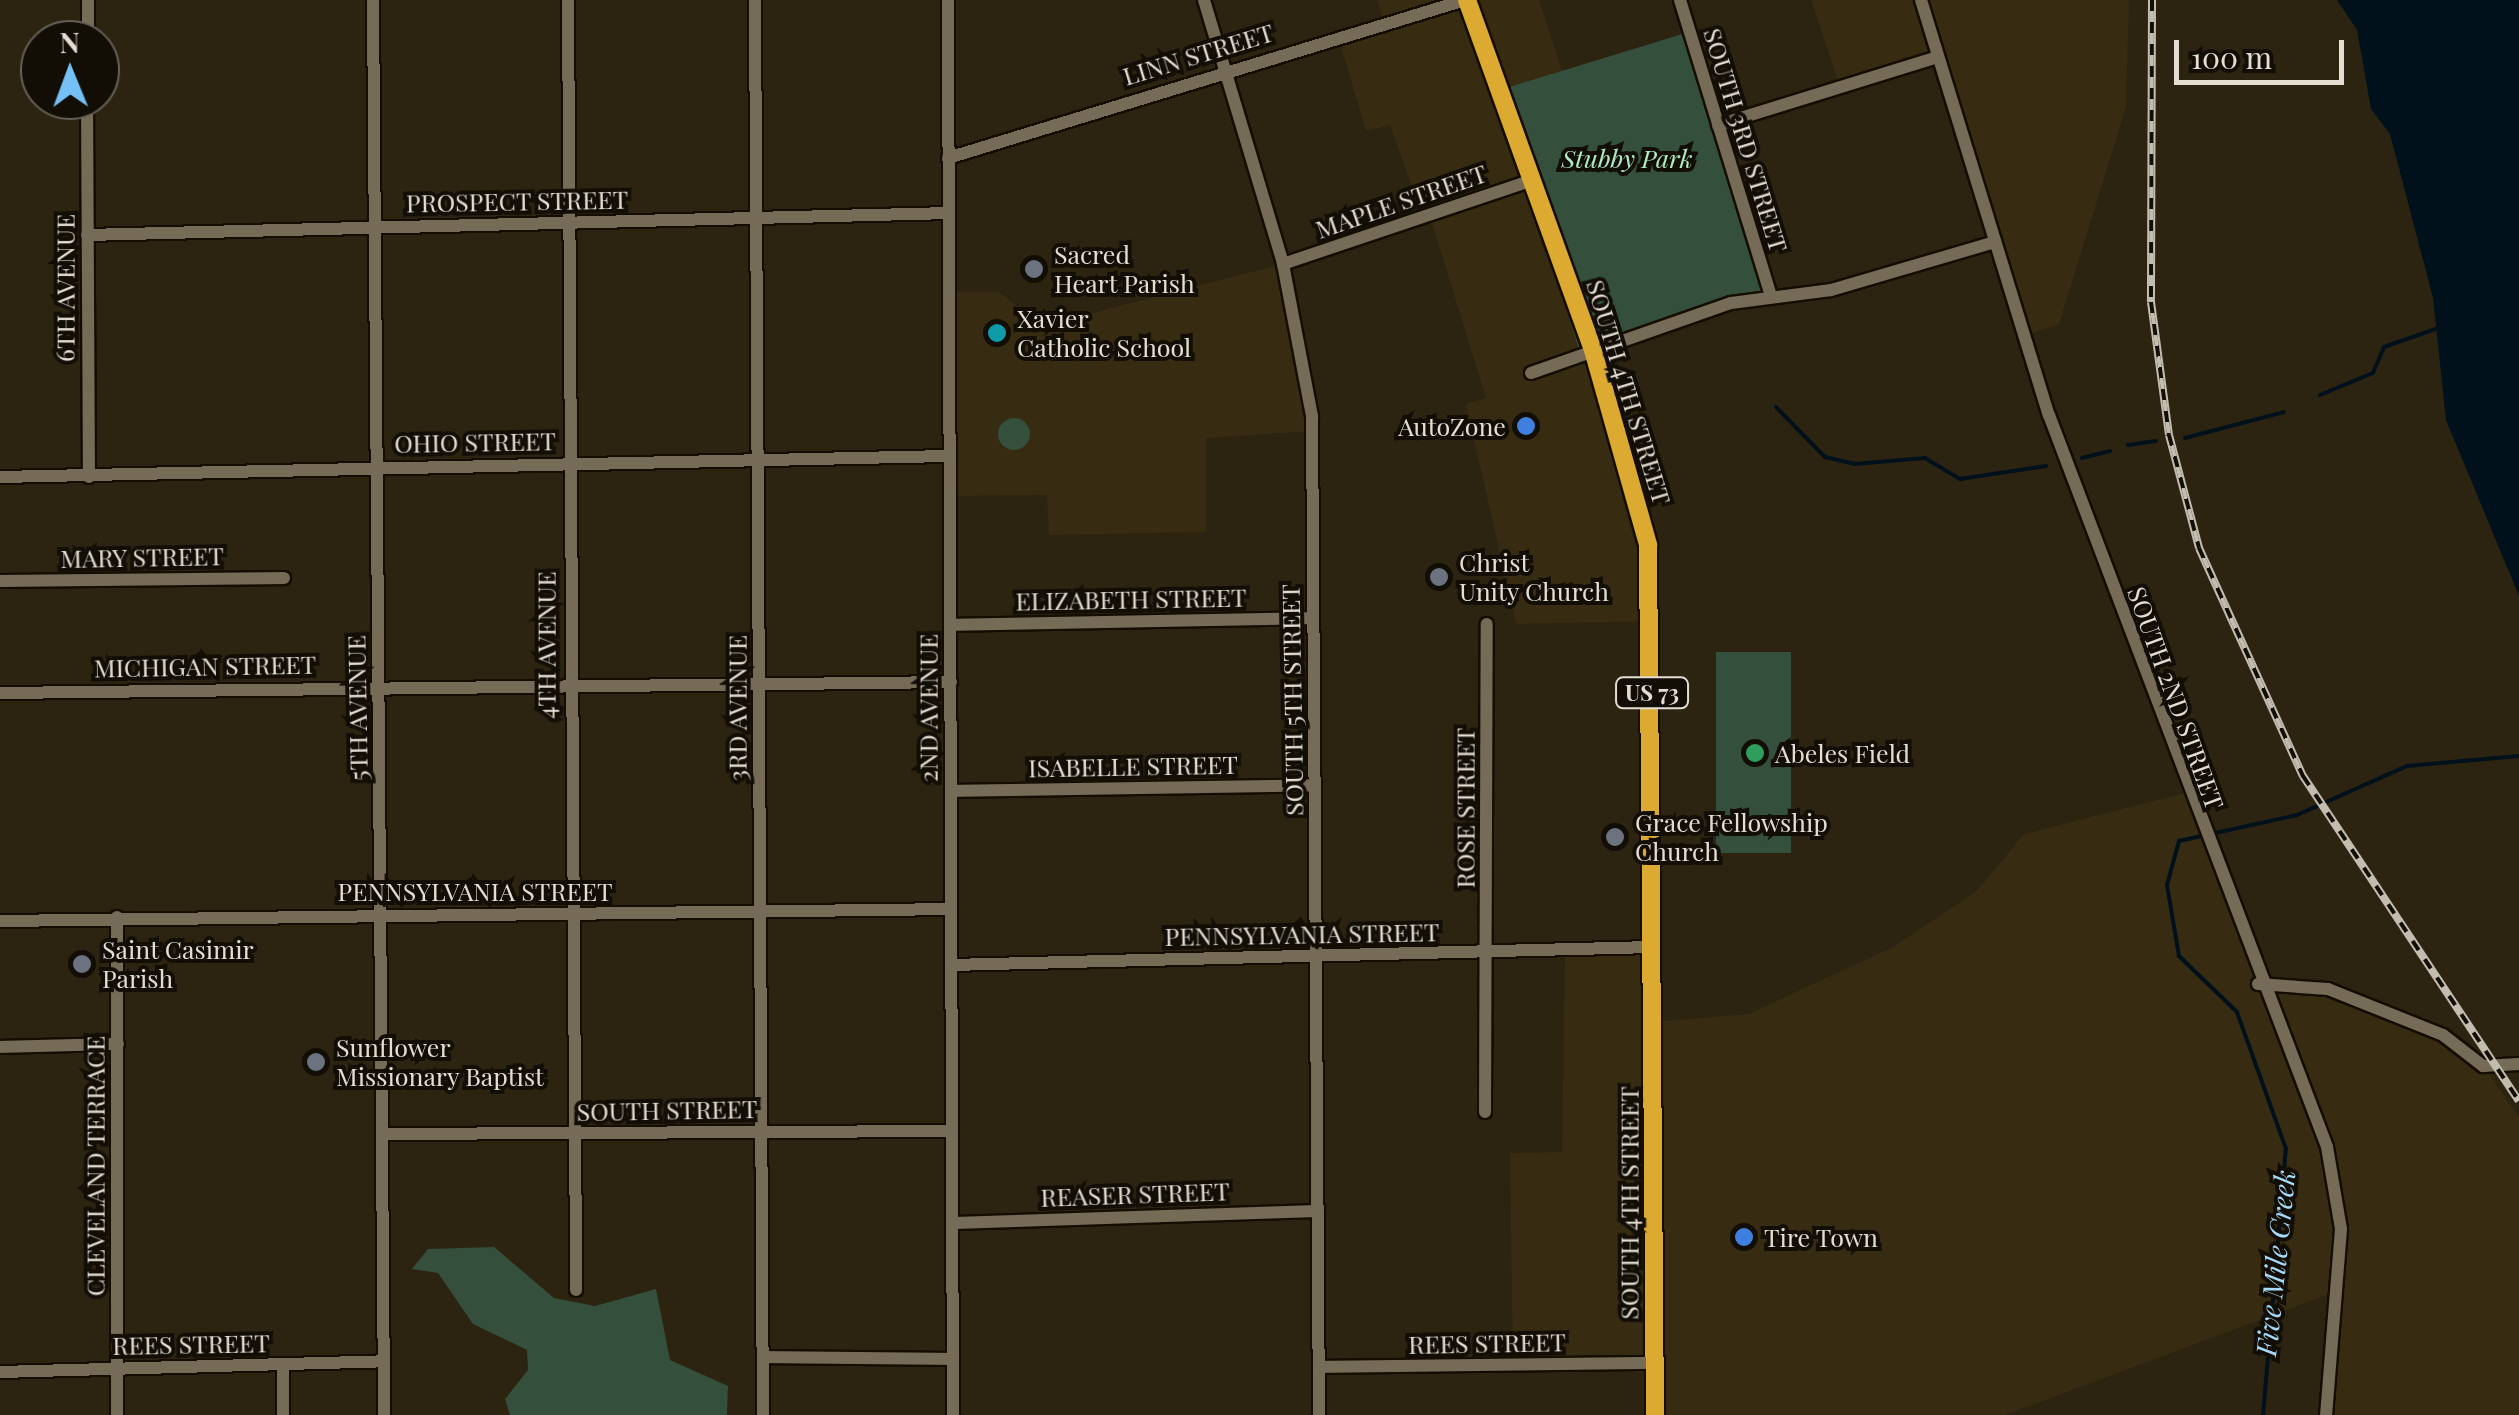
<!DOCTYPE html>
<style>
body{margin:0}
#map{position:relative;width:2519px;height:1415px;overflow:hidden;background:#2c2411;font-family:"Playfair Display",serif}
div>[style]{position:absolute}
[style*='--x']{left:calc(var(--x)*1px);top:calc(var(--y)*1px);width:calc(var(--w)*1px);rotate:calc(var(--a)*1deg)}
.built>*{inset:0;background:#372c12}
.green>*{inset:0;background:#344f3c;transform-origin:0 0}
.round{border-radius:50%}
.water>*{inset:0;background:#01111c}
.stream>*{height:4px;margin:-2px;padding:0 2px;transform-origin:2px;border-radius:2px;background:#01111c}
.roads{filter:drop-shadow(2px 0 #150d00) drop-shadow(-2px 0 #150d00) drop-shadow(0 2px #150d00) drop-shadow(0 -2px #150d00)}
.minor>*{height:12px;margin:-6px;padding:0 6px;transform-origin:6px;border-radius:6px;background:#756b56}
.highway>*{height:18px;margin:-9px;padding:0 9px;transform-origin:9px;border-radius:9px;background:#ddaa31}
.rail>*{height:8px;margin-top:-4px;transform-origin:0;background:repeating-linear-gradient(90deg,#120e06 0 11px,#c3bdb0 0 22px);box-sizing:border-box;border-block:2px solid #c3bdb0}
.dots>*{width:28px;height:28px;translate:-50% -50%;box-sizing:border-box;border:5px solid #120e06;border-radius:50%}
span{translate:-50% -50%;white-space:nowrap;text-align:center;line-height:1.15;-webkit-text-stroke:8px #120e06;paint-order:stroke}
.shield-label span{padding:2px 8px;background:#120e06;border:2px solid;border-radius:8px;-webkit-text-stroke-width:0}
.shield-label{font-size:22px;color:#e3ddd2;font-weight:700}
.street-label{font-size:25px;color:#e3ddd2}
.park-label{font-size:25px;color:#aeecbf;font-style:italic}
.poi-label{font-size:25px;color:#e3ddd2}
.left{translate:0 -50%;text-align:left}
.right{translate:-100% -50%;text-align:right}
.water-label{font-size:28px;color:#a5d9f9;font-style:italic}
.north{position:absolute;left:20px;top:20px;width:100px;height:100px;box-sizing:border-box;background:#120e06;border:2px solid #666158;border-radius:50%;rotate:359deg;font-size:28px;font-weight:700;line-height:40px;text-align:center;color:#e3ddd2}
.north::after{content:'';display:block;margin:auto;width:35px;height:45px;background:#75c0f6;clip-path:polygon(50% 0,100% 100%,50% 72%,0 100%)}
.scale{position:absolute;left:2174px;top:40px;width:170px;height:45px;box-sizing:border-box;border:5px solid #e3ddd2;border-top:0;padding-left:12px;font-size:30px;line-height:35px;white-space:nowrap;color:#e3ddd2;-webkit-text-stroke:8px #120e06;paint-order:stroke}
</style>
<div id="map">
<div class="built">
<i style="clip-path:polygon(1377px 0,1539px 0,1563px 74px,1502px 94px,1628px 458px,1652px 621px,1516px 624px,1466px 404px,1486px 398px,1430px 216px,1423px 218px,1390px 125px,1366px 131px,1338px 36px,1384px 23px)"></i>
<i style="clip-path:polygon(1811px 0,2129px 0,2126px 107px,2059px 324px,2024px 336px,1938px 58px,1840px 87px)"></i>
<i style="clip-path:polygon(1283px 264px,1312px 431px,1206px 438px,1206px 532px,1049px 535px,1047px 495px,950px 496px,949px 292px,999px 292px,1042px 326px)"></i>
<i style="clip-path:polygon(2186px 793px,2258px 984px,2328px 989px,2443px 1035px,2483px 1066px,2519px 1117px,2519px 1415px,2326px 1415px,2334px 1292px,2005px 1415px,1655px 1415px,1654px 1363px,1513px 1365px,1510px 1153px,1562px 1152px,1565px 950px,1653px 947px,1654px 1022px,1749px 1014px,1893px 947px,1977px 891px,2024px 834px)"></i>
</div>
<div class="green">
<i style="left:1689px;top:32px;width:273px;height:198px;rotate:73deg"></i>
<i class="round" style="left:998px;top:418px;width:32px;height:32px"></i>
<i style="left:1791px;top:652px;width:201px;height:75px;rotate:90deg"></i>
<i style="clip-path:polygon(494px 1247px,554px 1298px,595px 1306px,656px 1289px,670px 1360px,728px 1386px,727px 1415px,510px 1415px,505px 1399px,528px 1370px,527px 1350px,473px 1324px,438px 1273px,412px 1269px,428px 1249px)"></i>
</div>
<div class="water">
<i style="clip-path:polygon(2337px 0,2519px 0,2519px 596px,2446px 420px,2433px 298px,2390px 134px,2371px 109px,2357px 30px)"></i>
</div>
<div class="stream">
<i style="--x:2320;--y:395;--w:57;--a:-22.5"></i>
<i style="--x:2373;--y:373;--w:28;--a:-67"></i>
<i style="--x:2384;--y:347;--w:57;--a:-19.4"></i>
<i style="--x:1776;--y:407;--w:70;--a:45.6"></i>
<i style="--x:1825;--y:457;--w:31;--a:13"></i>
<i style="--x:1855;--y:464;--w:70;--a:-4.9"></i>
<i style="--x:1925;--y:458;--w:41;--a:31"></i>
<i style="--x:1960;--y:479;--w:87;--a:-8.6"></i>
<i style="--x:2185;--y:438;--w:102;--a:-14.7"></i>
<i style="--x:2128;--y:445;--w:28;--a:-8"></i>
<i style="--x:2082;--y:458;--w:29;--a:-14"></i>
<i style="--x:2263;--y:1415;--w:267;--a:-85.1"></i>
<i style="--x:2286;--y:1149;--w:145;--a:-109.7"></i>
<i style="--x:2237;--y:1012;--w:81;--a:-136"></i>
<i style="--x:2179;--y:956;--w:72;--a:-99.6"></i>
<i style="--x:2167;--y:885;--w:46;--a:-74.7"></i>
<i style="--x:2179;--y:841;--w:121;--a:-12.4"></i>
<i style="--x:2297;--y:815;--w:120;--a:-24"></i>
<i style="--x:2407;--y:766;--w:112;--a:-5.1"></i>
</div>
<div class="roads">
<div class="minor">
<i style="--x:373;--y:0;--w:1415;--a:89.55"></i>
<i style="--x:568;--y:0;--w:1290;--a:89.64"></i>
<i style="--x:755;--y:0;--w:1415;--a:89.68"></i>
<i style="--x:948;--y:0;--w:1415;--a:89.8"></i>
<i style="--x:1204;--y:0;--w:276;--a:73.3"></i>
<i style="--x:1283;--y:264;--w:155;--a:79.2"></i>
<i style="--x:1312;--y:416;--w:999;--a:89.6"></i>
<i style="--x:1680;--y:0;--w:307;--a:72.9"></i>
<i style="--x:1921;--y:0;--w:434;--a:72.9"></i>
<i style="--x:2049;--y:415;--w:783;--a:69.2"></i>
<i style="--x:2327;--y:1147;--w:83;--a:80.3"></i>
<i style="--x:2341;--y:1229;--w:187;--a:94.6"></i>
<i style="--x:88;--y:40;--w:40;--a:-90"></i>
<i style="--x:87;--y:100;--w:377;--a:89.7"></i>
<i style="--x:1718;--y:125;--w:230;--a:-17.2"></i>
<i style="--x:948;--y:158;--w:541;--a:-16.99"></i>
<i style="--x:87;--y:235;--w:861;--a:-1.46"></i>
<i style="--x:1283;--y:264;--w:263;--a:-18.6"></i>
<i style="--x:1531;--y:373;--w:212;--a:-19.3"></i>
<i style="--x:1731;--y:303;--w:101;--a:-7.4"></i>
<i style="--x:1831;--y:290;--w:171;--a:-16.3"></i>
<i style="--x:0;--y:477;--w:950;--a:-1.27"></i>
<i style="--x:0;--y:581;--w:284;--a:-0.6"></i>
<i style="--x:950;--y:625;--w:363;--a:-1.1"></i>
<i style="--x:0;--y:693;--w:951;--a:-0.66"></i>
<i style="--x:951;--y:791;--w:364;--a:-0.9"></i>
<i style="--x:117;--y:917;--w:498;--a:90"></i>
<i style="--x:0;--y:921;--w:950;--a:-0.72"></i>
<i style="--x:951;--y:965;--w:702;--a:-1.47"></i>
<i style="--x:2258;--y:984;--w:70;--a:4.1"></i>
<i style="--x:2328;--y:989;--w:124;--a:21.8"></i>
<i style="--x:2443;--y:1035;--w:51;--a:37.8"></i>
<i style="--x:2483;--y:1066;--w:36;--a:-3"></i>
<i style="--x:0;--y:1047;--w:118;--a:-1.5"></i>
<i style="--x:1485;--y:1112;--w:488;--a:-89.8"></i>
<i style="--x:382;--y:1134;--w:570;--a:-0.3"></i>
<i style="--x:953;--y:1223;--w:365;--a:-1.9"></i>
<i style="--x:763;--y:1357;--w:190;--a:0.6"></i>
<i style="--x:283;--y:1365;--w:50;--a:90"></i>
<i style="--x:1319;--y:1367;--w:336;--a:-0.7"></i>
<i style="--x:0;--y:1372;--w:383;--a:-1.6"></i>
</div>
<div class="highway">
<i style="--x:1467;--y:0;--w:372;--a:70.2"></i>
<i style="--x:1593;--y:350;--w:203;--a:74.2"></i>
<i style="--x:1648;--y:545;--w:870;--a:89.54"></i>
</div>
</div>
<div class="rail">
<i style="--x:2152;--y:0;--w:302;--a:90.2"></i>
<i style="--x:2151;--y:302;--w:134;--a:82.3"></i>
<i style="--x:2169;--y:435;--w:117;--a:75.1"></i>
<i style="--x:2199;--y:548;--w:251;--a:65.5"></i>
<i style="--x:2303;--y:776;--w:390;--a:56.4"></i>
</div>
<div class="dots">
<i style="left:1034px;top:269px;background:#6b7280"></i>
<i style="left:997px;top:333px;background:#0f9aa8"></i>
<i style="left:1526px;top:426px;background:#3f7fe0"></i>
<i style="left:1439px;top:577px;background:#6b7280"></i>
<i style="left:1755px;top:753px;background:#2e9e5b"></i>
<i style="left:1615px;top:837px;background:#6b7280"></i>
<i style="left:82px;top:964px;background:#6b7280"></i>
<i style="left:316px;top:1062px;background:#6b7280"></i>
<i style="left:1744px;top:1237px;background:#3f7fe0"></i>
</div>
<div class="shield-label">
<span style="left:1652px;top:693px">US 73</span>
</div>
<div class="street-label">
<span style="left:1198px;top:54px;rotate:-17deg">LINN STREET</span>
<span style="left:1746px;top:140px;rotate:73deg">SOUTH 3RD STREET</span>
<span style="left:517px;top:201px;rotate:-1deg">PROSPECT STREET</span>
<span style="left:1401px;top:201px;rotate:-19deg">MAPLE STREET</span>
<span style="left:65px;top:288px;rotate:-90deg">6TH AVENUE</span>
<span style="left:1629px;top:392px;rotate:73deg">SOUTH 4TH STREET</span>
<span style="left:475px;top:442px;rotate:-1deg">OHIO STREET</span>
<span style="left:142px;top:557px;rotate:-1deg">MARY STREET</span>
<span style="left:1131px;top:599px;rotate:-1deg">ELIZABETH STREET</span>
<span style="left:546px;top:645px;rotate:-90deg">4TH AVENUE</span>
<span style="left:205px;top:666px;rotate:-1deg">MICHIGAN STREET</span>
<span style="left:2176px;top:698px;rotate:70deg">SOUTH 2ND STREET</span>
<span style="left:1292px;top:700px;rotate:-91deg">SOUTH 5TH STREET</span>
<span style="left:357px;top:708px;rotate:-91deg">5TH AVENUE</span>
<span style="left:737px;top:708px;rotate:-90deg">3RD AVENUE</span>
<span style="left:928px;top:708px;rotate:-90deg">2ND AVENUE</span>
<span style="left:1133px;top:766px;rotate:-1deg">ISABELLE STREET</span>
<span style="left:1465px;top:808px;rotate:-90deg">ROSE STREET</span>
<span style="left:475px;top:891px">PENNSYLVANIA STREET</span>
<span style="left:1302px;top:934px;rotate:-1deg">PENNSYLVANIA STREET</span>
<span style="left:667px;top:1110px;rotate:-1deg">SOUTH STREET</span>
<span style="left:95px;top:1166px;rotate:-90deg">CLEVELAND TERRACE</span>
<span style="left:1135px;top:1194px;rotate:-2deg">REASER STREET</span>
<span style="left:1629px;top:1203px;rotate:-90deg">SOUTH 4TH STREET</span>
<span style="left:1487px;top:1343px;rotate:-1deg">REES STREET</span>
<span style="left:191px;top:1344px;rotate:-1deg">REES STREET</span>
</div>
<div class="park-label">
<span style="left:1627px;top:158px">Stubby Park</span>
</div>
<div class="poi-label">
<span class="left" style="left:1054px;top:269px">Sacred<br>Heart Parish</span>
<span class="left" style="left:1017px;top:333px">Xavier<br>Catholic School</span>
<span class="right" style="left:1506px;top:426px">AutoZone</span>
<span class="left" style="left:1459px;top:577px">Christ<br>Unity Church</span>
<span class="left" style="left:1775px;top:753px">Abeles Field</span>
<span class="left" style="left:1635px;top:837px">Grace Fellowship<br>Church</span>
<span class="left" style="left:102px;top:964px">Saint Casimir<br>Parish</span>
<span class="left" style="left:336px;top:1062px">Sunflower<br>Missionary Baptist</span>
<span class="left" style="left:1764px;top:1237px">Tire Town</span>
</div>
<div class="water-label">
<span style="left:2275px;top:1263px;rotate:-84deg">Five Mile Creek</span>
</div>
<div class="north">N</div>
<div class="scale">100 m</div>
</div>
